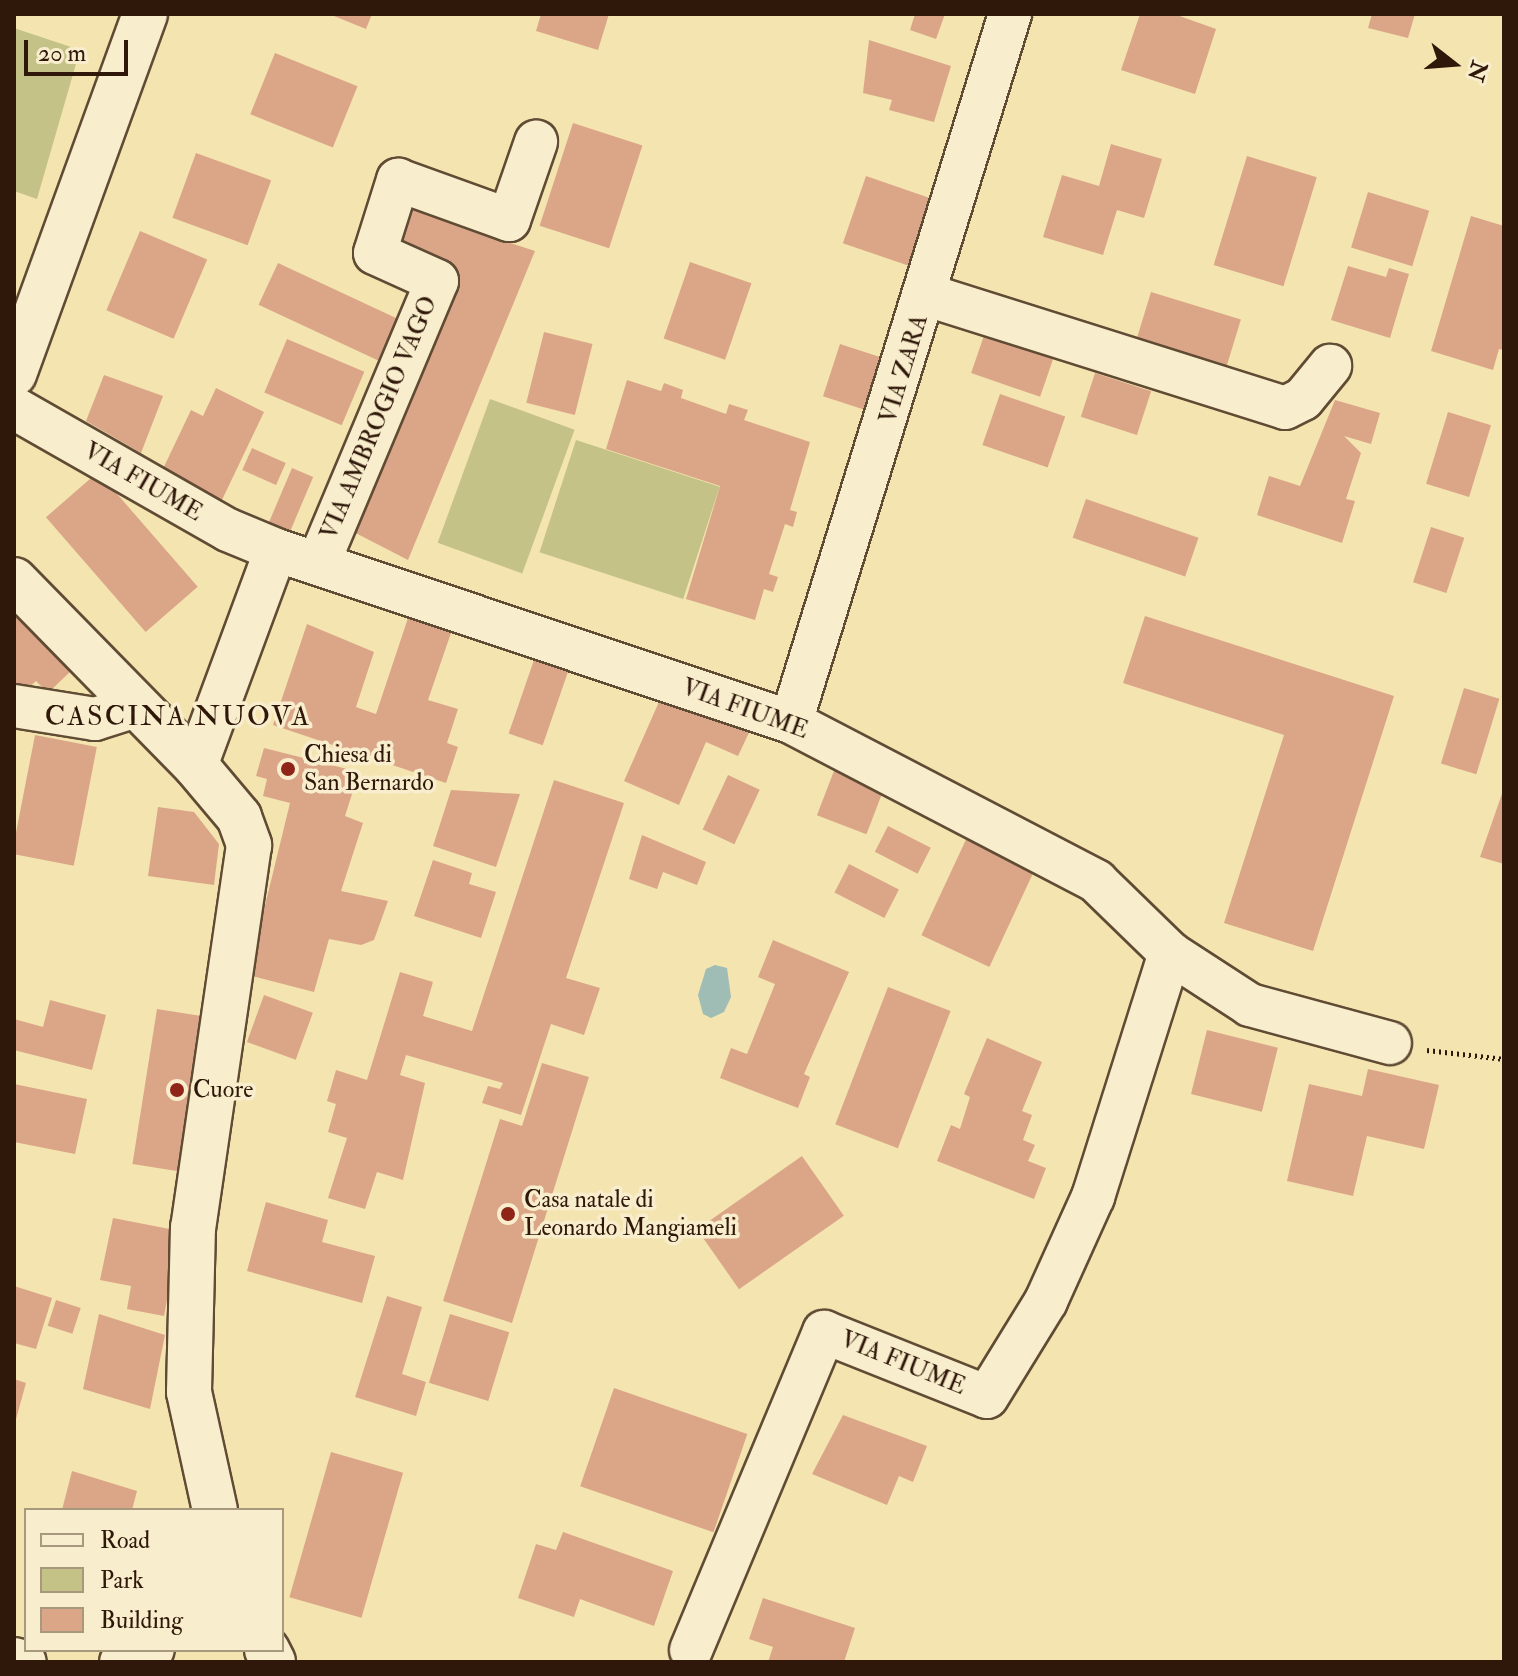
<!DOCTYPE html>
<style>
body{margin:0}
#map{position:relative;width:1518px;height:1676px;overflow:hidden;background:#f4e4b0;font-family:"IM FELL Double Pica",serif}
div>[style]{position:absolute}
[style*='--x']{left:calc(var(--x)*1px);top:calc(var(--y)*1px);width:calc(var(--w)*1px);rotate:calc(var(--a)*1deg)}
.green>*{inset:0;background:#c4c286;transform-origin:0 0}
.water>*{inset:0;background:#9fbcb5}
.building>*{inset:0;background:#dba688;transform-origin:0 0}
.path>*{height:5px;margin-top:-2.5px;transform-origin:0;background:repeating-linear-gradient(90deg,#2f180a 0 2px,transparent 0 6px)}
.roads{filter:drop-shadow(2px 0 #604b34) drop-shadow(-2px 0 #604b34) drop-shadow(0 2px #604b34) drop-shadow(0 -2px #604b34)}
.street>*{height:42px;margin:-21px;padding:0 21px;transform-origin:21px;border-radius:21px;background:#f8edcc}
.secondary>*{height:44px;margin:-22px;padding:0 22px;transform-origin:22px;border-radius:22px;background:#f8edcc}
.dots>*{width:22px;height:22px;translate:-50% -50%;box-sizing:border-box;border:4px solid #f8edcc;border-radius:50%}
span{translate:-50% -50%;white-space:nowrap;text-align:center;line-height:1.15;-webkit-text-stroke:7px #f8edcc;paint-order:stroke}
.street-label{font-size:24px;color:#2f180a}
.poi-label{font-size:24px;color:#2f180a}
.left{translate:0 -50%;text-align:left}
.quarter-label{font-size:28px;color:#2f180a;letter-spacing:2px}
.frame{position:absolute;inset:0;border:16px solid #2f180a;pointer-events:none}
.legend{position:absolute;left:24px;top:1508px;width:260px;height:144px;box-sizing:border-box;background:#f8edcc;border:2px solid #a8987e;margin:0;padding:10px 14px;list-style:none;font-size:24px;color:#2f180a}
.legend li{display:flex;align-items:center;gap:16px;height:40px}
.legend b{width:40px;border:2px solid #a8987e}
.north{position:absolute;left:1414px;top:24px;width:80px;height:80px;-webkit-text-stroke:6px #f8edcc;paint-order:stroke;rotate:107deg;font-size:22px;font-weight:700;line-height:32px;text-align:center;color:#2f180a}
.north::after{content:'';display:block;margin:auto;width:28px;height:36px;background:#2f180a;clip-path:polygon(50% 0,100% 100%,50% 72%,0 100%)}
.scale{position:absolute;left:24px;top:40px;width:104px;height:36px;box-sizing:border-box;border:4px solid #2f180a;border-top:0;padding-left:10px;font-size:24px;line-height:28px;white-space:nowrap;color:#2f180a;-webkit-text-stroke:6px #f8edcc;paint-order:stroke}
</style>
<div id="map">
<div class="green">
<i style="clip-path:polygon(14px 28px,80px 50px,37px 199px,14px 191px)"></i>
<i style="left:490px;top:399px;width:90px;height:153px;rotate:20deg"></i>
<i style="left:576px;top:440px;width:151px;height:118px;rotate:18deg"></i>
</div>
<div class="water">
<i style="clip-path:polygon(715px 965px,727px 968px,731px 997px,724px 1012px,711px 1018px,703px 1014px,698px 995px,706px 969px)"></i>
</div>
<div class="building">
<i style="clip-path:polygon(329px 14px,372px 14px,366px 29px)"></i>
<i style="clip-path:polygon(541px 14px,609px 14px,598px 50px,536px 31px)"></i>
<i style="clip-path:polygon(915px 14px,945px 14px,936px 39px,910px 30px)"></i>
<i style="clip-path:polygon(1140px 14px,1174px 14px,1216px 29px,1195px 94px,1121px 70px)"></i>
<i style="clip-path:polygon(1372px 14px,1415px 14px,1408px 38px,1368px 28px)"></i>
<i style="clip-path:polygon(869px 40px,951px 66px,934px 122px,889px 110px,892px 100px,863px 93px)"></i>
<i style="left:275px;top:53px;width:89px;height:66px;rotate:22deg"></i>
<i style="left:573px;top:123px;width:73px;height:108px;rotate:18deg"></i>
<i style="clip-path:polygon(1111px 144px,1162px 159px,1144px 218px,1117px 210px,1103px 255px,1043px 237px,1062px 175px,1099px 186px)"></i>
<i style="left:196px;top:153px;width:80px;height:69px;rotate:20deg"></i>
<i style="left:1247px;top:156px;width:73px;height:114px;rotate:17deg"></i>
<i style="left:866px;top:176px;width:75px;height:71px;rotate:19deg"></i>
<i style="clip-path:polygon(407px 192px,478px 216px,473px 231px,535px 251px,408px 560px,342px 526px,453px 265px,392px 242px)"></i>
<i style="left:1368px;top:192px;width:64px;height:58px;rotate:17deg"></i>
<i style="clip-path:polygon(1471px 216px,1504px 226px,1504px 350px,1499px 349px,1493px 370px,1431px 351px)"></i>
<i style="left:140px;top:231px;width:73px;height:86px;rotate:23deg"></i>
<i style="left:690px;top:262px;width:65px;height:81px;rotate:19deg"></i>
<i style="left:278px;top:263px;width:145px;height:46px;rotate:25deg"></i>
<i style="clip-path:polygon(1348px 266px,1386px 277px,1389px 268px,1409px 274px,1390px 338px,1331px 320px)"></i>
<i style="left:1151px;top:292px;width:94px;height:48px;rotate:17deg"></i>
<i style="left:989px;top:321px;width:73px;height:55px;rotate:19deg"></i>
<i style="left:544px;top:332px;width:50px;height:73px;rotate:14deg"></i>
<i style="left:287px;top:339px;width:84px;height:58px;rotate:23deg"></i>
<i style="left:840px;top:344px;width:63px;height:55px;rotate:18deg"></i>
<i style="left:1095px;top:373px;width:59px;height:46px;rotate:18deg"></i>
<i style="clip-path:polygon(104px 375px,163px 396px,141px 453px,86px 421px)"></i>
<i style="clip-path:polygon(627px 380px,661px 391px,664px 383px,683px 390px,681px 398px,726px 414px,729px 404px,748px 410px,744px 420px,810px 442px,790px 510px,797px 512px,793px 527px,785px 524px,769px 574px,778px 577px,773px 592px,764px 589px,755px 620px,686px 599px,720px 486px,606px 449px)"></i>
<i style="clip-path:polygon(216px 388px,264px 412px,221px 502px,161px 473px,191px 410px,203px 416px)"></i>
<i style="left:1000px;top:394px;width:69px;height:54px;rotate:19deg"></i>
<i style="clip-path:polygon(1335px 400px,1380px 413px,1371px 444px,1344px 436px,1361px 453px,1346px 499px,1355px 501px,1342px 543px,1257px 515px,1269px 476px,1300px 486px)"></i>
<i style="left:1448px;top:412px;width:45px;height:75px;rotate:17deg"></i>
<i style="left:252px;top:448px;width:37px;height:24px;rotate:24deg"></i>
<i style="left:292px;top:468px;width:23px;height:64px;rotate:23deg"></i>
<i style="left:98px;top:472px;width:152px;height:69px;rotate:49deg"></i>
<i style="left:1086px;top:499px;width:119px;height:41px;rotate:19deg"></i>
<i style="left:1431px;top:527px;width:35px;height:58px;rotate:18deg"></i>
<i style="clip-path:polygon(14px 607px,72px 670px,48px 693px,36px 681px,27px 689px,14px 685px)"></i>
<i style="clip-path:polygon(410px 612px,453px 627px,428px 700px,458px 709px,447px 743px,458px 747px,446px 783px,273px 725px,307px 624px,374px 652px,356px 707px,376px 714px)"></i>
<i style="clip-path:polygon(1145px 616px,1394px 696px,1313px 951px,1224px 923px,1284px 735px,1123px 683px)"></i>
<i style="left:535px;top:657px;width:36px;height:81px;rotate:19deg"></i>
<i style="clip-path:polygon(666px 686px,753px 724px,738px 756px,706px 742px,679px 805px,624px 781px)"></i>
<i style="left:1464px;top:688px;width:37px;height:79px;rotate:17deg"></i>
<i style="left:35px;top:735px;width:63px;height:121px;rotate:11deg"></i>
<i style="clip-path:polygon(264px 748px,359px 772px,345px 816px,363px 823px,341px 891px,388px 901px,374px 940px,361px 945px,329px 939px,314px 992px,248px 975px,290px 803px,263px 796px,267px 779px,256px 776px)"></i>
<i style="left:837px;top:763px;width:53px;height:56px;rotate:21deg"></i>
<i style="left:728px;top:775px;width:35px;height:60px;rotate:25deg"></i>
<i style="clip-path:polygon(554px 780px,624px 803px,566px 978px,600px 988px,584px 1035px,551px 1024px,521px 1115px,482px 1103px,488px 1086px,500px 1089px,503px 1083px,406px 1055px,400px 1075px,425px 1083px,403px 1180px,377px 1172px,365px 1209px,328px 1198px,347px 1138px,328px 1132px,336px 1104px,327px 1101px,336px 1070px,367px 1080px,400px 972px,433px 982px,423px 1016px,472px 1031px)"></i>
<i style="clip-path:polygon(1504px 788px,1504px 864px,1480px 857px)"></i>
<i style="clip-path:polygon(451px 790px,520px 794px,496px 867px,433px 846px)"></i>
<i style="clip-path:polygon(158px 807px,194px 812px,219px 844px,214px 885px,148px 876px)"></i>
<i style="left:888px;top:826px;width:48px;height:29px;rotate:27deg"></i>
<i style="left:970px;top:831px;width:75px;height:115px;rotate:25deg"></i>
<i style="clip-path:polygon(642px 835px,706px 862px,697px 885px,663px 872px,657px 889px,629px 879px)"></i>
<i style="clip-path:polygon(433px 860px,472px 873px,469px 884px,496px 892px,481px 938px,414px 916px)"></i>
<i style="left:849px;top:864px;width:56px;height:32px;rotate:27deg"></i>
<i style="clip-path:polygon(773px 940px,849px 972px,804px 1074px,810px 1077px,798px 1108px,720px 1078px,731px 1048px,747px 1054px,775px 984px,758px 977px)"></i>
<i style="left:888px;top:987px;width:67px;height:147px;rotate:21deg"></i>
<i style="left:264px;top:995px;width:52px;height:50px;rotate:20deg"></i>
<i style="clip-path:polygon(50px 1000px,106px 1015px,92px 1070px,14px 1050px,14px 1019px,43px 1027px)"></i>
<i style="left:157px;top:1009px;width:61px;height:157px;rotate:9deg"></i>
<i style="left:1207px;top:1030px;width:73px;height:66px;rotate:14deg"></i>
<i style="clip-path:polygon(987px 1038px,1042px 1062px,1022px 1111px,1032px 1115px,1023px 1140px,1035px 1145px,1028px 1161px,1046px 1168px,1034px 1199px,937px 1161px,951px 1125px,960px 1129px,970px 1097px,964px 1094px)"></i>
<i style="clip-path:polygon(542px 1063px,589px 1077px,512px 1323px,443px 1301px,500px 1119px,522px 1126px)"></i>
<i style="clip-path:polygon(1368px 1069px,1439px 1085px,1424px 1149px,1367px 1136px,1353px 1196px,1287px 1181px,1309px 1084px,1362px 1096px)"></i>
<i style="clip-path:polygon(14px 1084px,87px 1099px,75px 1154px,14px 1142px)"></i>
<i style="left:802px;top:1156px;width:73px;height:128px;rotate:55deg"></i>
<i style="clip-path:polygon(266px 1202px,328px 1220px,322px 1242px,375px 1256px,362px 1303px,247px 1271px)"></i>
<i style="clip-path:polygon(113px 1218px,180px 1231px,164px 1316px,127px 1309px,131px 1286px,100px 1280px)"></i>
<i style="clip-path:polygon(14px 1286px,52px 1298px,36px 1349px,14px 1343px)"></i>
<i style="clip-path:polygon(387px 1296px,422px 1307px,402px 1374px,426px 1382px,416px 1416px,355px 1397px)"></i>
<i style="left:56px;top:1300px;width:26px;height:27px;rotate:18deg"></i>
<i style="clip-path:polygon(99px 1314px,165px 1335px,150px 1409px,83px 1389px)"></i>
<i style="left:450px;top:1314px;width:62px;height:72px;rotate:17deg"></i>
<i style="clip-path:polygon(14px 1379px,26px 1383px,15px 1423px,14px 1423px)"></i>
<i style="left:614px;top:1388px;width:141px;height:104px;rotate:19deg"></i>
<i style="clip-path:polygon(843px 1415px,927px 1446px,913px 1482px,899px 1476px,887px 1505px,812px 1474px)"></i>
<i style="left:331px;top:1452px;width:75px;height:151px;rotate:16deg"></i>
<i style="clip-path:polygon(72px 1471px,137px 1491px,132px 1510px,62px 1510px)"></i>
<i style="clip-path:polygon(563px 1532px,673px 1571px,654px 1626px,580px 1599px,574px 1617px,518px 1598px,536px 1544px,556px 1550px)"></i>
<i style="clip-path:polygon(763px 1598px,855px 1628px,844px 1662px,768px 1662px,773px 1647px,749px 1639px)"></i>
</div>
<div class="path">
<i style="--x:1427;--y:1050;--w:78;--a:6.7"></i>
</div>
<div class="roads">
<div class="street">
<i style="--x:927;--y:295;--w:375;--a:17.5"></i>
<i style="--x:1285;--y:408;--w:20;--a:-27"></i>
<i style="--x:1303;--y:399;--w:43;--a:-50.7"></i>
<i style="--x:14;--y:408;--w:246;--a:29.7"></i>
<i style="--x:228;--y:530;--w:52;--a:22.6"></i>
<i style="--x:276;--y:550;--w:543;--a:18.47"></i>
<i style="--x:791;--y:722;--w:344;--a:27.5"></i>
<i style="--x:1096;--y:881;--w:103;--a:44.2"></i>
<i style="--x:1170;--y:953;--w:95;--a:33"></i>
<i style="--x:1250;--y:1005;--w:145;--a:15.2"></i>
<i style="--x:318;--y:564;--w:307;--a:-67.2"></i>
<i style="--x:437;--y:281;--w:68;--a:-155.7"></i>
<i style="--x:375;--y:253;--w:77;--a:-72.5"></i>
<i style="--x:398;--y:180;--w:118;--a:19.8"></i>
<i style="--x:509;--y:220;--w:83;--a:-70.9"></i>
<i style="--x:14;--y:706;--w:82;--a:9.1"></i>
<i style="--x:95;--y:719;--w:43;--a:-17.6"></i>
<i style="--x:791;--y:722;--w:741;--a:-72.81"></i>
<i style="--x:196;--y:766;--w:230;--a:-69.7"></i>
<i style="--x:691;--y:1650;--w:345;--a:-67.3"></i>
<i style="--x:824;--y:1332;--w:175;--a:21.7"></i>
<i style="--x:987;--y:1397;--w:113;--a:-58.4"></i>
<i style="--x:1046;--y:1301;--w:114;--a:-65.7"></i>
<i style="--x:1093;--y:1197;--w:256;--a:-72.5"></i>
<i style="--x:14;--y:1659;--w:11;--a:15"></i>
<i style="--x:121;--y:1662;--w:34;--a:-21"></i>
</div>
<div class="secondary">
<i style="--x:14;--y:374;--w:383;--a:-70"></i>
<i style="--x:14;--y:580;--w:260;--a:45.6"></i>
<i style="--x:196;--y:766;--w:67;--a:49.9"></i>
<i style="--x:239;--y:817;--w:30;--a:70"></i>
<i style="--x:249;--y:845;--w:386;--a:98.3"></i>
<i style="--x:193;--y:1227;--w:165;--a:91.4"></i>
<i style="--x:189;--y:1392;--w:121;--a:77.6"></i>
<i style="--x:267;--y:1650;--w:13;--a:63"></i>
</div>
</div>
<div class="dots">
<i style="left:288px;top:769px;background:#8f2418"></i>
<i style="left:177px;top:1090px;background:#8f2418"></i>
<i style="left:508px;top:1214px;background:#8f2418"></i>
</div>
<div class="street-label">
<span style="left:904px;top:369px;rotate:-73deg">VIA ZARA</span>
<span style="left:379px;top:418px;rotate:-67deg">VIA AMBROGIO VAGO</span>
<span style="left:143px;top:482px;rotate:30deg">VIA FIUME</span>
<span style="left:745px;top:709px;rotate:20deg">VIA FIUME</span>
<span style="left:903px;top:1363px;rotate:22deg">VIA FIUME</span>
</div>
<div class="poi-label">
<span class="left" style="left:304px;top:769px">Chiesa di<br>San Bernardo</span>
<span class="left" style="left:193px;top:1090px">Cuore</span>
<span class="left" style="left:524px;top:1214px">Casa natale di<br>Leonardo Mangiameli</span>
</div>
<div class="quarter-label">
<span style="left:178px;top:717px">CASCINA NUOVA</span>
</div>
<div class="frame"></div>
<ul class="legend">
<li><b style="height:10px;background:#f8edcc"></b>Road</li>
<li><b style="height:22px;background:#c4c286"></b>Park</li>
<li><b style="height:22px;background:#dba688"></b>Building</li>
</ul>
<div class="north">N</div>
<div class="scale">20 m</div>
</div>
